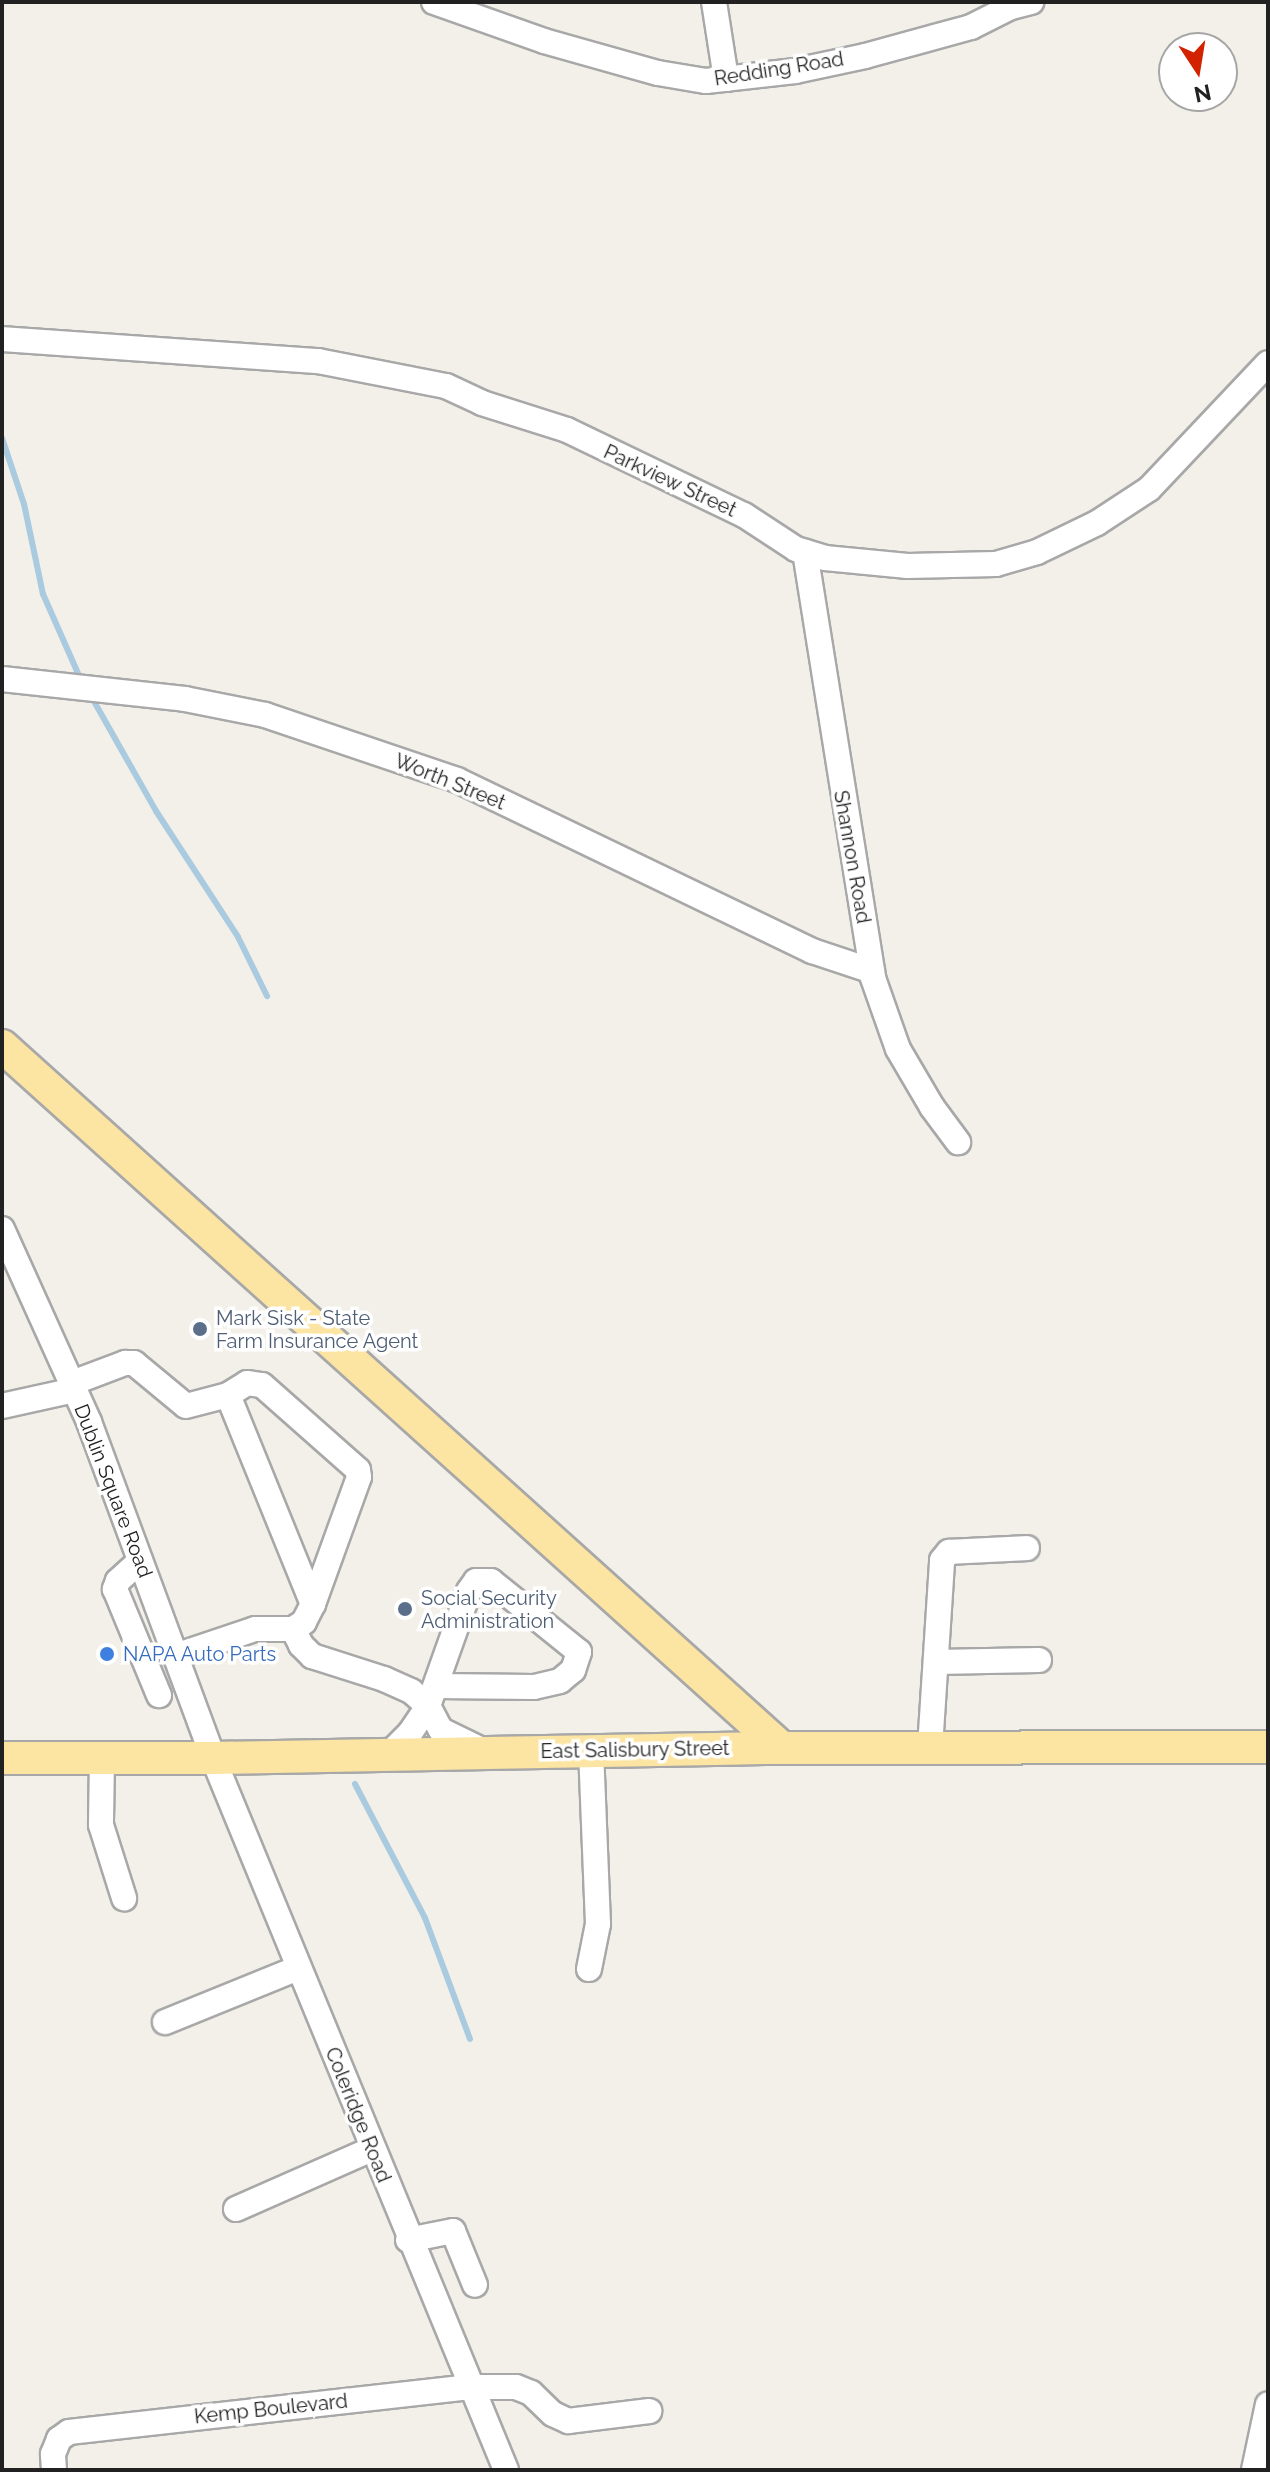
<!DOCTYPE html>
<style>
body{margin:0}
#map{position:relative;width:1270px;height:2472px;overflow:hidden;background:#f2f0e8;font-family:Raleway,sans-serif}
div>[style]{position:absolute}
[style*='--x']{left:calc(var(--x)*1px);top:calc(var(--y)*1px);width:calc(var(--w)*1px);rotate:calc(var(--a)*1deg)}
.stream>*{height:6px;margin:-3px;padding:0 3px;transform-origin:3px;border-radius:3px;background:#a9cadf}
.roads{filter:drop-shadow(2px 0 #a8a8a8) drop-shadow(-2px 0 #a8a8a8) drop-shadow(0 2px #a8a8a8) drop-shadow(0 -2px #a8a8a8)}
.minor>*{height:24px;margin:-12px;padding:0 12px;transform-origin:12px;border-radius:12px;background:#fff}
.major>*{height:32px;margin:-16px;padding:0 16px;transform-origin:16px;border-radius:16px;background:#fce4a2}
.dots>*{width:22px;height:22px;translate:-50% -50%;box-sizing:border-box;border:4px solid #fff;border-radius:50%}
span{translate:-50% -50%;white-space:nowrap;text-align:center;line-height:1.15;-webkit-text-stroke:7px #fff;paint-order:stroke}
.street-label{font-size:20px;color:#212121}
.service-label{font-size:20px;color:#4e5e75}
.left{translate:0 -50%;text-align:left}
.shop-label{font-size:20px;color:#366cbe}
.frame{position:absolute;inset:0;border:4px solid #212121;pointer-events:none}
.north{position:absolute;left:1158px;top:32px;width:80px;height:80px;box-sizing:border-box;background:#fff;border:2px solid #a6a6a6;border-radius:50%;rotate:168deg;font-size:22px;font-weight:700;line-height:32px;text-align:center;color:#212121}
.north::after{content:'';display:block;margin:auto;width:28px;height:36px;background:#d32200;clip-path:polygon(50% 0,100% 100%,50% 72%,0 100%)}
</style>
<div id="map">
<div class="stream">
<i style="--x:2;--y:438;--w:70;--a:71.6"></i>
<i style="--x:24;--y:504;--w:92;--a:78.1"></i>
<i style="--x:43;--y:594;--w:94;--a:66.2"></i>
<i style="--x:91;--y:696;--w:132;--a:60.5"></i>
<i style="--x:156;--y:811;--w:150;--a:56.9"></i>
<i style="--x:238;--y:937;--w:66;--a:63.8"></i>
<i style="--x:355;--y:1784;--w:151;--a:62.4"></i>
<i style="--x:425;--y:1918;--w:129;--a:69.6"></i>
</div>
<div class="roads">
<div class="minor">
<i style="--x:434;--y:2;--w:117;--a:19.5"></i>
<i style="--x:544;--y:41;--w:118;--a:15.7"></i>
<i style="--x:658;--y:73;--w:49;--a:9.5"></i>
<i style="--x:706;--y:81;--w:90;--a:-6.4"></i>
<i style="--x:795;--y:71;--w:72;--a:-12.1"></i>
<i style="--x:865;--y:56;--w:110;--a:-15.3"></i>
<i style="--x:971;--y:27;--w:45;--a:-26.6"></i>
<i style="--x:1011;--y:7;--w:21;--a:-14"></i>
<i style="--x:714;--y:2;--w:78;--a:81.1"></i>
<i style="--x:2;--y:339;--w:317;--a:4"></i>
<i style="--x:318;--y:361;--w:130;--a:11.1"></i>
<i style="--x:446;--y:386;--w:40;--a:25"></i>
<i style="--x:482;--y:403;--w:89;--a:17.6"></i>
<i style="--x:567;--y:430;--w:196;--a:25.7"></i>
<i style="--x:744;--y:515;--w:62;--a:33.2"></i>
<i style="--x:796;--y:549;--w:30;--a:17"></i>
<i style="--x:825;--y:558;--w:83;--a:5.5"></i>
<i style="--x:908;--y:566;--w:88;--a:-1.3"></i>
<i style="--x:996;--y:564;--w:43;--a:-16.3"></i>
<i style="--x:1037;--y:552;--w:67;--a:-25.8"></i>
<i style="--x:1097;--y:523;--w:62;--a:-33.2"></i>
<i style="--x:1149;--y:489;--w:173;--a:-46.6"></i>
<i style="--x:805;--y:552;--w:431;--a:80.9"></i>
<i style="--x:873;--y:978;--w:75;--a:70.6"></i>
<i style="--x:898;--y:1049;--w:67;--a:59.6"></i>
<i style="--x:932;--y:1107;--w:44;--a:53.4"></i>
<i style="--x:2;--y:679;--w:184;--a:6.2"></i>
<i style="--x:185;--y:699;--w:82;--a:11.3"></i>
<i style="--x:265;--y:715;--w:203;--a:18.7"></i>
<i style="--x:457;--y:780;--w:394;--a:25.7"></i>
<i style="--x:812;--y:951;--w:63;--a:18.4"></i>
<i style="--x:2;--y:1229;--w:212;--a:65.7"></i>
<i style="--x:89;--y:1422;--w:358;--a:69.7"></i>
<i style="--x:213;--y:1758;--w:770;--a:67.63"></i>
<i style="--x:72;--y:1383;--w:57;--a:-20.7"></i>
<i style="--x:125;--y:1363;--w:9;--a:0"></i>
<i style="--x:134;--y:1363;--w:67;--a:39.6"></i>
<i style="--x:186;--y:1406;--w:43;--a:-14.7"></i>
<i style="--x:228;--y:1395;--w:226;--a:67.9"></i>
<i style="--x:313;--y:1604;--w:20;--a:117"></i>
<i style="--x:304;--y:1622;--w:13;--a:148"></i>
<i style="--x:293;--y:1629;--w:38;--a:180"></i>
<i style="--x:255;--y:1629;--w:84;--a:161.4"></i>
<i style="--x:228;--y:1395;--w:22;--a:-32"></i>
<i style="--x:247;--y:1383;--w:15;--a:8"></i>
<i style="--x:262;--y:1385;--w:128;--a:41.5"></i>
<i style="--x:358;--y:1470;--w:7;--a:82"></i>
<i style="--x:359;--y:1477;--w:135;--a:109.9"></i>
<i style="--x:2;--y:1406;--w:75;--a:-12.4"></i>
<i style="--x:140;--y:1561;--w:30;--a:138"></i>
<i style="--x:118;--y:1581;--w:9;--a:111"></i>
<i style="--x:115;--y:1589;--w:115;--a:67.5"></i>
<i style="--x:293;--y:1629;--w:18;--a:63"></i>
<i style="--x:301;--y:1645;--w:16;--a:45"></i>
<i style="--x:312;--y:1656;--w:76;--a:17.7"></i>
<i style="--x:384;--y:1679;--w:30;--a:24"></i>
<i style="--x:411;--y:1691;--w:23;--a:41"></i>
<i style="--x:428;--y:1706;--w:122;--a:-70.4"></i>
<i style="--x:469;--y:1591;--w:12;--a:-55"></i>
<i style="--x:476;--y:1581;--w:15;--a:0"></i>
<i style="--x:491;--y:1581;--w:113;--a:38.9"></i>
<i style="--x:579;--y:1652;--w:19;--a:108"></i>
<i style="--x:573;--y:1670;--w:17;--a:140"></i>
<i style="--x:560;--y:1681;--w:27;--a:167"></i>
<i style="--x:534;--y:1687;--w:98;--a:-179.4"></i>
<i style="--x:936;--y:1662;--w:103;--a:-1.1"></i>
<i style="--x:930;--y:1748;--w:188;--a:-86.3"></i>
<i style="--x:942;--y:1560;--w:11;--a:-49"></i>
<i style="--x:949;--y:1552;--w:78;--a:-2.9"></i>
<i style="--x:388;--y:1755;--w:31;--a:-45"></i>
<i style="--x:410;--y:1733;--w:32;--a:-56"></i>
<i style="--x:428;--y:1706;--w:27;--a:62"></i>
<i style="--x:441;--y:1730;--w:48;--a:26"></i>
<i style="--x:102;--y:1758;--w:67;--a:90.9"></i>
<i style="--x:101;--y:1825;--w:77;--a:72.5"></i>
<i style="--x:589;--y:1969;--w:46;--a:-78.7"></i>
<i style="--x:598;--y:1924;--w:173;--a:-92.3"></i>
<i style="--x:165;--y:2022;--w:144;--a:-22.1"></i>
<i style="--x:236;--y:2209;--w:149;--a:-23.8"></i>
<i style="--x:408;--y:2240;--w:46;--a:-11.3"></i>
<i style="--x:453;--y:2231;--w:58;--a:67.8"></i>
<i style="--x:54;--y:2470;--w:16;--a:-94"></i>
<i style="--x:53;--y:2454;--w:16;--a:-68"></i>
<i style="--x:59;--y:2439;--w:12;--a:-35"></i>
<i style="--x:69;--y:2432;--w:406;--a:-6.4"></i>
<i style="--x:472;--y:2387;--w:44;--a:0"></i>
<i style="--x:516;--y:2387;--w:16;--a:22"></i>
<i style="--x:531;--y:2393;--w:30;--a:44"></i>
<i style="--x:553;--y:2414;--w:17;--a:25"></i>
<i style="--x:568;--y:2421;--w:82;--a:-7"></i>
<i style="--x:1254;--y:2470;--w:67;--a:-78"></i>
</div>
<div class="major">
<i style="--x:2;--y:1046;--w:1049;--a:41.99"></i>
<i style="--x:2;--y:1758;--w:211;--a:0"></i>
<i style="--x:213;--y:1758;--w:552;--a:-1.04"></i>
<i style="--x:765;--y:1748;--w:503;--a:-0.11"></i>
</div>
</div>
<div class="dots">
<i style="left:200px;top:1329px;background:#5c6f8a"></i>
<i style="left:405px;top:1609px;background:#5c6f8a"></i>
<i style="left:107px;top:1654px;background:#3f7fe0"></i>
</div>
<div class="street-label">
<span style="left:779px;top:69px;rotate:-9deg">Redding Road</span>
<span style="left:670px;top:481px;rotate:25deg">Parkview Street</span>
<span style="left:450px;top:782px;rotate:22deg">Worth Street</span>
<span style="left:852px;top:857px;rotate:80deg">Shannon Road</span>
<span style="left:113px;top:1491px;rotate:69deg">Dublin Square Road</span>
<span style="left:635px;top:1750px;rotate:-1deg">East Salisbury Street</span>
<span style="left:358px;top:2115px;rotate:68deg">Coleridge Road</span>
<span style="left:271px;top:2409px;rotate:-6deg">Kemp Boulevard</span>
</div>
<div class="service-label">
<span class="left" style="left:216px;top:1330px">Mark Sisk - State<br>Farm Insurance Agent</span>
<span class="left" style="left:421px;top:1610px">Social Security<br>Administration</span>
</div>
<div class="shop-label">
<span class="left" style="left:123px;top:1654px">NAPA Auto Parts</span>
</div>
<div class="frame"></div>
<div class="north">N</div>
</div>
